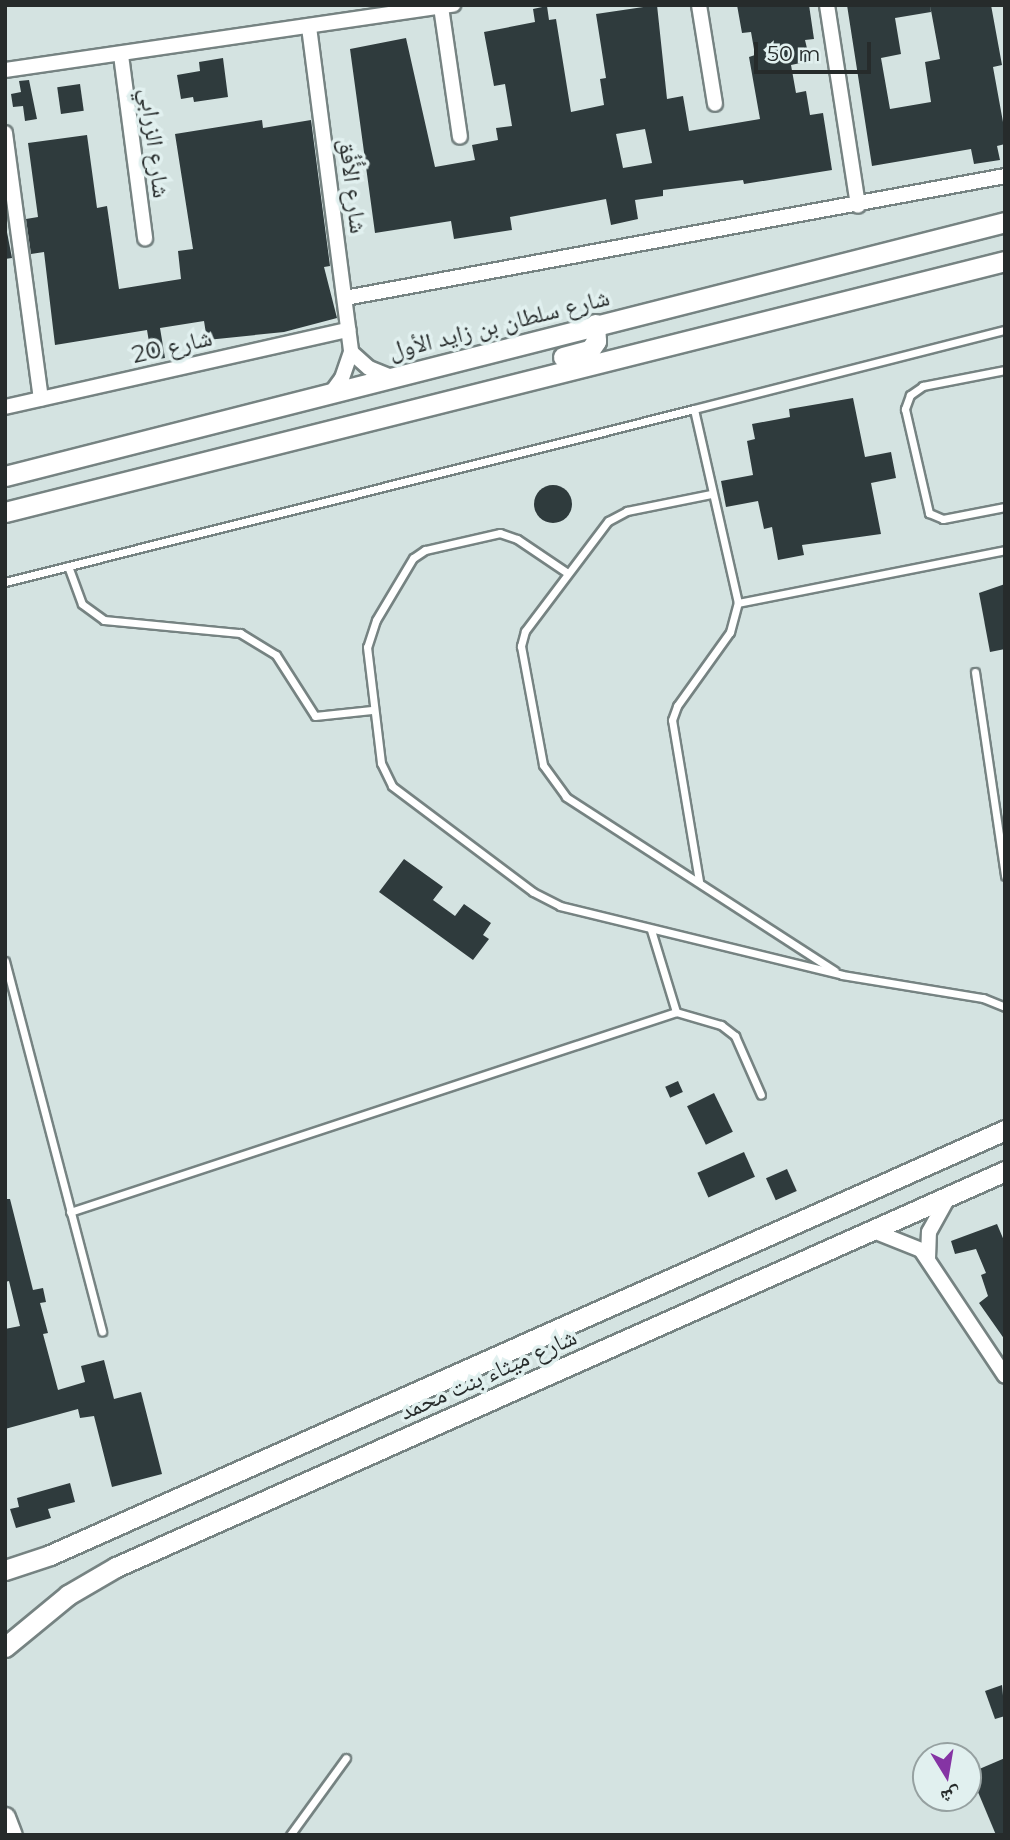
<!DOCTYPE html>
<meta charset="utf-8">
<style>
body{margin:0}
#map{position:relative;width:1010px;height:1840px;overflow:hidden;background:#d4e3e1;font-family:Montserrat,"Noto Naskh Arabic",sans-serif}
div>[style]{position:absolute}
[style*='--x']{left:calc(var(--x)*1px);top:calc(var(--y)*1px);width:calc(var(--w)*1px);rotate:calc(var(--a)*1deg)}
.building>*{inset:0;background:#2f3b3d;transform-origin:0 0}
.round{border-radius:50%}
.roads{filter:drop-shadow(2px 0 #768382) drop-shadow(-2px 0 #768382) drop-shadow(0 2px #768382) drop-shadow(0 -2px #768382)}
.lane>*{height:7px;margin:-3.5px;padding:0 3.5px;transform-origin:3.5px;border-radius:3.5px;background:#fff}
.street>*{height:14px;margin:-7px;padding:0 7px;transform-origin:7px;border-radius:7px;background:#fff}
.secondary>*{height:19px;margin:-9.5px;padding:0 9.5px;transform-origin:9.5px;border-radius:9.5px;background:#fff}
span{translate:-50% -50%;white-space:nowrap;text-align:center;line-height:1.15;-webkit-text-stroke:7px #e1f0ef;paint-order:stroke}
.street-label{font-size:24px;color:#262b2b}
.frame{position:absolute;inset:0;border:7px solid #262b2b;pointer-events:none}
.north{position:absolute;left:912px;top:1742px;width:70px;height:70px;box-sizing:border-box;background:#e1f0ef;border:2px solid #96a1a1;border-radius:50%;rotate:169deg;font-size:19px;font-weight:700;line-height:28px;text-align:center;color:#262b2b}
.north::after{content:'';display:block;margin:auto;width:24px;height:32px;background:#8534a4;clip-path:polygon(50% 0,100% 100%,50% 72%,0 100%)}
.scale{position:absolute;left:754px;top:42px;width:117px;height:32px;box-sizing:border-box;border:4px solid #262b2b;border-top:0;padding-left:9px;font-size:21px;line-height:24px;white-space:nowrap;color:#262b2b;-webkit-text-stroke:5px #e1f0ef;paint-order:stroke}
</style>
<div id="map">
<div class="building">
<i style="clip-path:polygon(evenodd,657px 5px,667px 99px,683px 96px,689px 131px,760px 119px,749px 57px,755px 55px,751px 32px,742px 33px,737px 5px,809px 5px,814px 39px,805px 40px,810px 61px,791px 65px,796px 93px,806px 91px,810px 115px,823px 113px,832px 170px,744px 184px,743px 180px,663px 190px,663px 196px,635px 200px,638px 219px,611px 225px,606px 199px,510px 217px,512px 230px,454px 239px,451px 221px,375px 233px,350px 49px,406px 38px,435px 167px,475px 160px,472px 145px,498px 140px,496px 128px,512px 126px,505px 84px,494px 86px,484px 32px,535px 22px,533px 9px,547px 6px,549px 20px,556px 19px,571px 112px,604px 105px,600px 79px,606px 78px,596px 14px,657px 5px,645px 129px,652px 163px,623px 168px,616px 134px,645px 129px)"></i>
<i style="clip-path:polygon(evenodd,847px 5px,991px 5px,1002px 65px,993px 67px,1005px 133px,1005px 144px,997px 146px,1000px 160px,974px 164px,971px 149px,872px 166px,847px 5px,930px 5px,940px 59px,925px 62px,931px 102px,890px 109px,881px 58px,901px 54px,895px 18px,931px 12px,930px 5px)"></i>
<i style="clip-path:polygon(223px 58px,228px 97px,194px 102px,193px 97px,181px 99px,177px 75px,200px 71px,199px 62px)"></i>
<i style="clip-path:polygon(29px 80px,37px 119px,25px 121px,23px 106px,13px 107px,11px 94px,21px 92px,19px 81px)"></i>
<i style="left:80px;top:84px;width:27px;height:23px;rotate:82deg"></i>
<i style="clip-path:polygon(262px 120px,263px 128px,311px 120px,330px 266px,324px 267px,337px 318px,284px 332px,207px 340px,204px 321px,160px 328px,165px 358px,152px 360px,147px 330px,55px 345px,44px 252px,31px 254px,26px 219px,38px 217px,28px 143px,87px 135px,97px 208px,107px 206px,119px 289px,181px 279px,178px 251px,193px 249px,175px 134px)"></i>
<i style="clip-path:polygon(5px 222px,12px 258px,5px 259px)"></i>
<i style="clip-path:polygon(853px 398px,865px 457px,891px 452px,896px 478px,871px 483px,881px 534px,802px 545px,804px 555px,778px 560px,772px 527px,764px 529px,758px 501px,726px 507px,721px 481px,753px 475px,747px 441px,755px 439px,752px 424px,790px 417px,789px 409px)"></i>
<i class="round" style="left:534px;top:485px;width:38px;height:38px"></i>
<i style="clip-path:polygon(1005px 584px,1005px 649px,990px 652px,979px 593px)"></i>
<i style="clip-path:polygon(404px 859px,443px 887px,433px 900px,455px 916px,464px 904px,491px 923px,483px 935px,489px 939px,473px 960px,379px 892px)"></i>
<i style="left:678px;top:1081px;width:12px;height:14px;rotate:66deg"></i>
<i style="left:714px;top:1093px;width:43px;height:30px;rotate:64deg"></i>
<i style="left:744px;top:1152px;width:27px;height:51px;rotate:66deg"></i>
<i style="left:787px;top:1169px;width:24px;height:23px;rotate:66deg"></i>
<i style="clip-path:polygon(5px 1199px,10px 1199px,33px 1290px,43px 1288px,46px 1302px,40px 1303px,48px 1333px,43px 1334px,58px 1390px,85px 1382px,81px 1366px,104px 1360px,114px 1399px,141px 1392px,162px 1474px,112px 1487px,94px 1416px,80px 1418px,78px 1409px,5px 1429px,5px 1329px,20px 1326px,9px 1281px,5px 1282px)"></i>
<i style="clip-path:polygon(997px 1224px,1005px 1243px,1005px 1340px,979px 1303px,988px 1296px,981px 1275px,986px 1273px,976px 1249px,955px 1254px,951px 1241px)"></i>
<i style="clip-path:polygon(70px 1483px,75px 1502px,48px 1509px,51px 1518px,16px 1528px,10px 1509px,19px 1507px,17px 1498px)"></i>
<i style="clip-path:polygon(1002px 1685px,1005px 1716px,995px 1719px,985px 1691px)"></i>
<i style="clip-path:polygon(1005px 1758px,1005px 1835px,996px 1835px,970px 1773px)"></i>
</div>
<div class="roads">
<div class="lane">
<i style="--x:1005;--y:370;--w:84;--a:169"></i>
<i style="--x:923;--y:386;--w:16;--a:145"></i>
<i style="--x:910;--y:395;--w:15;--a:110"></i>
<i style="--x:905;--y:409;--w:107;--a:77"></i>
<i style="--x:929;--y:513;--w:15;--a:23"></i>
<i style="--x:943;--y:519;--w:63;--a:-11"></i>
<i style="--x:711;--y:494;--w:86;--a:168.6"></i>
<i style="--x:627;--y:511;--w:21;--a:152"></i>
<i style="--x:608;--y:521;--w:138;--a:127"></i>
<i style="--x:525;--y:631;--w:16;--a:105"></i>
<i style="--x:521;--y:646;--w:121;--a:79.5"></i>
<i style="--x:543;--y:765;--w:39;--a:54"></i>
<i style="--x:566;--y:797;--w:320;--a:32.9"></i>
<i style="--x:68;--y:566;--w:40;--a:69.8"></i>
<i style="--x:82;--y:604;--w:27;--a:36"></i>
<i style="--x:104;--y:620;--w:137;--a:5.5"></i>
<i style="--x:240;--y:633;--w:42;--a:31.4"></i>
<i style="--x:276;--y:655;--w:72;--a:57.4"></i>
<i style="--x:315;--y:716;--w:57;--a:-6"></i>
<i style="--x:566;--y:572;--w:59;--a:-146"></i>
<i style="--x:517;--y:539;--w:18;--a:-161"></i>
<i style="--x:500;--y:533;--w:77;--a:167.2"></i>
<i style="--x:425;--y:550;--w:14;--a:146"></i>
<i style="--x:413;--y:558;--w:72;--a:120.8"></i>
<i style="--x:376;--y:620;--w:28;--a:108"></i>
<i style="--x:367;--y:647;--w:117;--a:83.1"></i>
<i style="--x:381;--y:763;--w:25;--a:64"></i>
<i style="--x:392;--y:786;--w:176;--a:36.9"></i>
<i style="--x:533;--y:892;--w:30;--a:27"></i>
<i style="--x:560;--y:906;--w:290;--a:13.7"></i>
<i style="--x:842;--y:975;--w:143;--a:9.3"></i>
<i style="--x:983;--y:998;--w:24;--a:22"></i>
<i style="--x:5;--y:582;--w:710;--a:-14.09"></i>
<i style="--x:738;--y:603;--w:272;--a:-11.2"></i>
<i style="--x:975;--y:672;--w:206;--a:81.6"></i>
<i style="--x:699;--y:881;--w:163;--a:-99.5"></i>
<i style="--x:672;--y:720;--w:15;--a:-70"></i>
<i style="--x:677;--y:706;--w:91;--a:-54.4"></i>
<i style="--x:730;--y:632;--w:30;--a:-75"></i>
<i style="--x:738;--y:603;--w:199;--a:-102.8"></i>
<i style="--x:694;--y:409;--w:321;--a:-14.3"></i>
<i style="--x:651;--y:930;--w:86;--a:73"></i>
<i style="--x:5;--y:961;--w:383;--a:75.3"></i>
<i style="--x:70;--y:1212;--w:638;--a:-18.26"></i>
<i style="--x:676;--y:1012;--w:47;--a:16.1"></i>
<i style="--x:721;--y:1025;--w:18;--a:38"></i>
<i style="--x:735;--y:1036;--w:64;--a:66.2"></i>
<i style="--x:290;--y:1835;--w:95;--a:-54"></i>
</div>
<div class="street">
<i style="--x:699;--y:5;--w:100;--a:80.8"></i>
<i style="--x:827;--y:5;--w:203;--a:81.2"></i>
<i style="--x:441;--y:7;--w:131;--a:81.7"></i>
<i style="--x:309;--y:27;--w:328;--a:82.6"></i>
<i style="--x:351;--y:352;--w:28;--a:109"></i>
<i style="--x:342;--y:378;--w:19;--a:126"></i>
<i style="--x:121;--y:55;--w:185;--a:82.5"></i>
<i style="--x:5;--y:70;--w:453;--a:-8.3"></i>
<i style="--x:5;--y:133;--w:268;--a:82.3"></i>
<i style="--x:345;--y:298;--w:671;--a:-10.47"></i>
<i style="--x:351;--y:352;--w:24;--a:42"></i>
<i style="--x:369;--y:368;--w:24;--a:22"></i>
<i style="--x:5;--y:407;--w:352;--a:-12.7"></i>
<i style="--x:871;--y:1230;--w:54;--a:21.8"></i>
<i style="--x:921;--y:1250;--w:151;--a:56.3"></i>
<i style="--x:928;--y:1259;--w:27;--a:-88"></i>
<i style="--x:929;--y:1232;--w:41;--a:-60.9"></i>
</div>
<div class="secondary">
<i style="--x:563;--y:357;--w:28;--a:-15"></i>
<i style="--x:590;--y:350;--w:11;--a:-56"></i>
<i style="--x:596;--y:341;--w:17;--a:-93"></i>
<i style="--x:5;--y:476;--w:1032;--a:-14.25"></i>
<i style="--x:5;--y:512;--w:1031;--a:-14.09"></i>
<i style="--x:5;--y:1570;--w:47;--a:-18.4"></i>
<i style="--x:50;--y:1555;--w:1045;--a:-23.99"></i>
<i style="--x:5;--y:1647;--w:82;--a:-39.5"></i>
<i style="--x:68;--y:1595;--w:56;--a:-30.3"></i>
<i style="--x:116;--y:1567;--w:973;--a:-24.01"></i>
<i style="--x:5;--y:1817;--w:19;--a:69"></i>
</div>
</div>
<div class="street-label">
<span style="left:155px;top:143px;rotate:83deg">شارع الزرابي</span>
<span style="left:353px;top:186px;rotate:83deg">شارع الأُفُق</span>
<span style="left:499px;top:324px;rotate:-14deg">شارع سلطان بن زايد الأول</span>
<span style="left:172px;top:346px;rotate:-13deg">شارع 20</span>
<span style="left:488px;top:1374px;rotate:-24deg">شارع ميثاء بنت محمد</span>
</div>
<div class="frame"></div>
<div class="north">ش</div>
<div class="scale">50 m</div>
</div>
